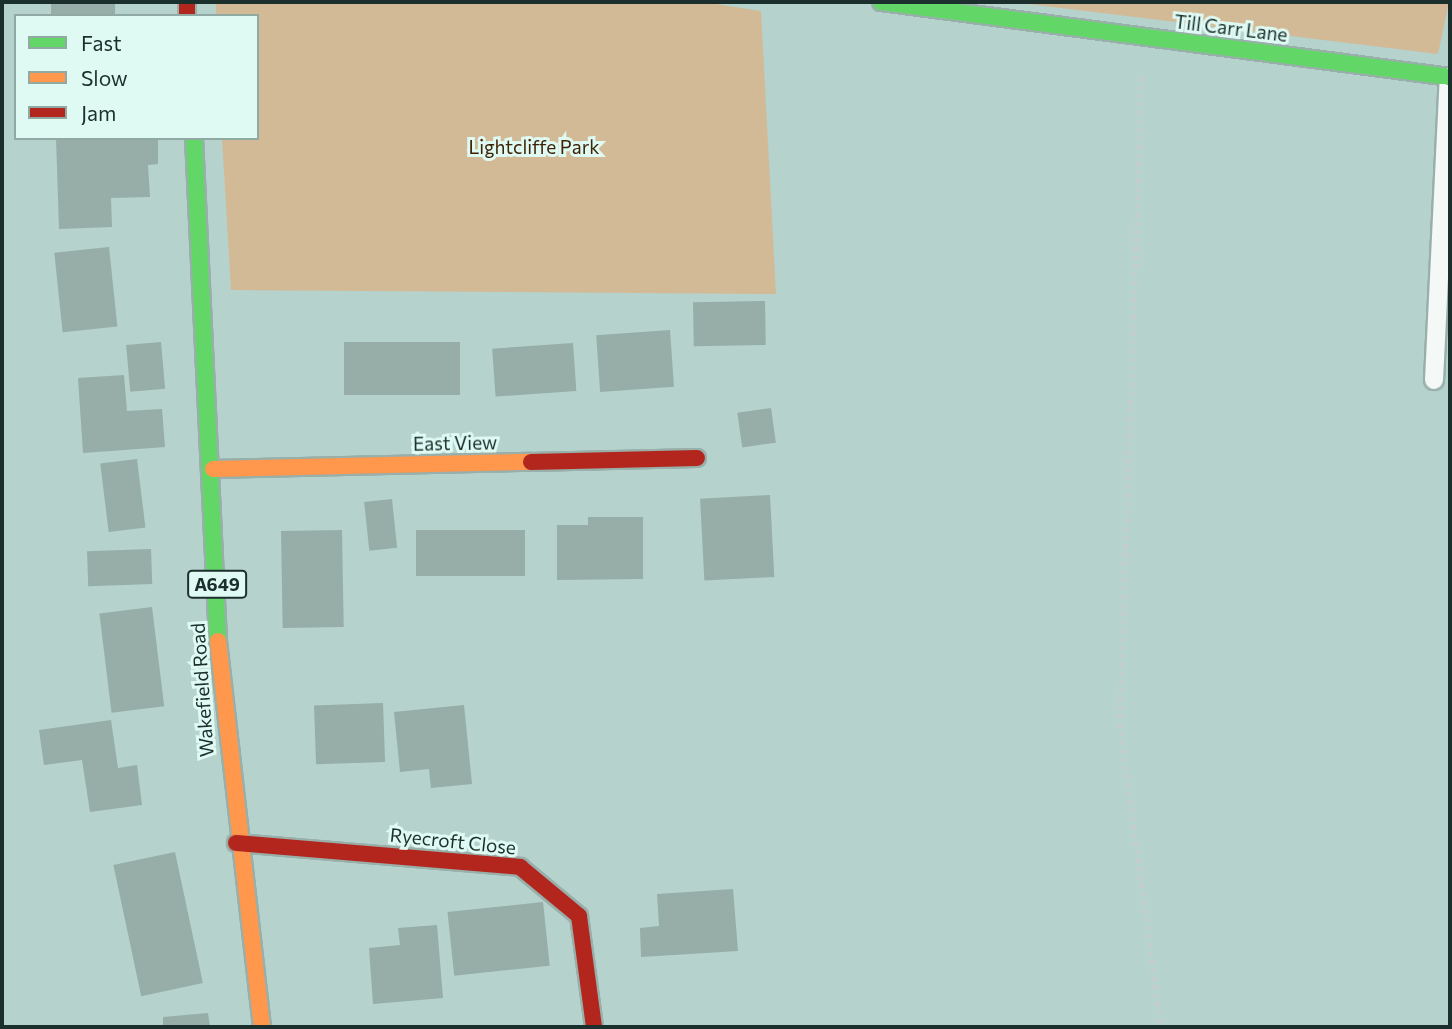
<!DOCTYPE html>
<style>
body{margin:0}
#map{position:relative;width:1452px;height:1029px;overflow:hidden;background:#b5d2cc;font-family:Commissioner,sans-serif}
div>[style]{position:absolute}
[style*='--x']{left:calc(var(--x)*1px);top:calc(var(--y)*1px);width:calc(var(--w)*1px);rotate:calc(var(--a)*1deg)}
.green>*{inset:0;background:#d3ba96}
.building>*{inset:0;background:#96ada8;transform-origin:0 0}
.path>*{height:4.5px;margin-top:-2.25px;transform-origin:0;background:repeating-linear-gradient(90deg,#c4cdcb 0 3.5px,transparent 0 8.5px)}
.roads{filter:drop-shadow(2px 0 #98afaa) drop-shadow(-2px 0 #98afaa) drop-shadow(0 2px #98afaa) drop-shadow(0 -2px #98afaa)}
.lane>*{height:18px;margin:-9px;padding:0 9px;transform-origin:9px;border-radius:9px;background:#f4f8f7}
.fast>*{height:16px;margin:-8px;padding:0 8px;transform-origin:8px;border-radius:8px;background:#63d668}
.slow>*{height:16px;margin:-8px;padding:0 8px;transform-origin:8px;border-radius:8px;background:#ff974d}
.jam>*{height:16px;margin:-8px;padding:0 8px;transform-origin:8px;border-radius:8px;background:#b3261e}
span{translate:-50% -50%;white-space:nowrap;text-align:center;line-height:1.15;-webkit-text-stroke:6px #dff9f3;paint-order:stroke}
.shield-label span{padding:2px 5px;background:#dff9f3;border:2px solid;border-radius:5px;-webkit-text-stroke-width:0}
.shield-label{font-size:18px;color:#1b302c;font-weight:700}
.street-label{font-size:19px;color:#1b302c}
.park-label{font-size:19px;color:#3f2306}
.frame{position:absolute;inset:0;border:4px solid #1b302c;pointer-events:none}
.legend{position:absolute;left:14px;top:14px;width:245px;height:126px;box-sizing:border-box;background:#dff9f3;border:2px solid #91a9a3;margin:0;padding:9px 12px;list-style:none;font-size:21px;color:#1b302c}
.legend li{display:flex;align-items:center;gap:14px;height:35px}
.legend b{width:35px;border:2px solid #91a9a3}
</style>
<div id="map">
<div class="green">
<i style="clip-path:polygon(216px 2px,703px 2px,761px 11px,776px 294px,231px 290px,222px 138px,257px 138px,257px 16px,216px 16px)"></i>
<i style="clip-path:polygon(1011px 2px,1449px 2px,1438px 54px)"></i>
</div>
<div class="building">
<i style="left:51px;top:2px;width:64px;height:14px"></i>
<i style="clip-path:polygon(56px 138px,158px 138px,158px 164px,148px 165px,150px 197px,111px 198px,112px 227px,59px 229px)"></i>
<i style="left:109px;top:247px;width:80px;height:55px;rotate:84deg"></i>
<i style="left:765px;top:301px;width:44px;height:72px;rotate:89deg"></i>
<i style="left:670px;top:330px;width:57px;height:74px;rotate:86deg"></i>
<i style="left:161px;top:342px;width:47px;height:35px;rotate:85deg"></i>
<i style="left:460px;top:342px;width:53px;height:116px;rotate:90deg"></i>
<i style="left:573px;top:343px;width:48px;height:81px;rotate:86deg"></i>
<i style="clip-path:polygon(124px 375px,127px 411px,162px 409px,165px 447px,83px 453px,78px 378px)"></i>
<i style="left:771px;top:408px;width:35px;height:34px;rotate:82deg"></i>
<i style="left:137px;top:459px;width:69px;height:37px;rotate:83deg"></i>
<i style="left:770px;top:495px;width:82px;height:70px;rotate:87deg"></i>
<i style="left:392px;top:499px;width:49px;height:28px;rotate:84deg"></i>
<i style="clip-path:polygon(588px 517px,643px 517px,643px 579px,557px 580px,557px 525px,588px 525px)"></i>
<i style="left:342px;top:530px;width:97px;height:61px;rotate:89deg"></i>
<i style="left:416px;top:530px;width:109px;height:46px"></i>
<i style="left:151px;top:549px;width:35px;height:64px;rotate:88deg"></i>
<i style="left:152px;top:607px;width:100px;height:53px;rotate:83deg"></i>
<i style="left:383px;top:703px;width:59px;height:69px;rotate:88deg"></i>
<i style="clip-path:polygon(464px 705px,472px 784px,431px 788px,429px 769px,400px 772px,394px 712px)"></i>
<i style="clip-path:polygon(111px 720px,118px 768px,137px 765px,142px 805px,90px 812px,82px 760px,44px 765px,39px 730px)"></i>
<i style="left:175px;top:852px;width:134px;height:63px;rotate:78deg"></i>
<i style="clip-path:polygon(733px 889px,738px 951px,641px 957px,640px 928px,659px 926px,657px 894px)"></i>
<i style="left:543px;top:902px;width:64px;height:96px;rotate:84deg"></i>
<i style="clip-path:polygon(437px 925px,443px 998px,373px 1004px,369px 948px,400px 945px,398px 928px)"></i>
<i style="clip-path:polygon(208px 1013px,210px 1027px,163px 1027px,163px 1017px)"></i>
</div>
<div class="path">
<i style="--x:1142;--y:77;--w:647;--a:91.95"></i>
<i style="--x:1120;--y:724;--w:306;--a:82.3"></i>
</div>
<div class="roads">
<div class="lane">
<i style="--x:1434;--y:380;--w:303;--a:-87.2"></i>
</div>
<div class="fast">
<i style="--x:881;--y:2;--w:574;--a:7.51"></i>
<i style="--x:194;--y:138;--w:504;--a:87.27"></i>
</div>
<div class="slow">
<i style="--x:213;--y:469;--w:318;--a:-1.3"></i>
<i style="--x:218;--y:641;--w:388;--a:83.5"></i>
</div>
<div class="jam">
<i style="--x:187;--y:2;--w:14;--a:90"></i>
<i style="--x:531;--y:462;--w:166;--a:-1.4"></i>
<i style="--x:236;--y:843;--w:285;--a:4.8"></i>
<i style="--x:520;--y:867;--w:77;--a:39.7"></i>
<i style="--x:579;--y:916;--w:112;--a:82.3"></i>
</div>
</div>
<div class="shield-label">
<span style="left:217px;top:584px">A649</span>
</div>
<div class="street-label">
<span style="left:1231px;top:28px;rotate:7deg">Till Carr Lane</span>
<span style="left:455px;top:443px;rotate:-1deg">East View</span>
<span style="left:202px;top:690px;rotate:-94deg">Wakefield Road</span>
<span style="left:453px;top:841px;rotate:6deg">Ryecroft Close</span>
</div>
<div class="park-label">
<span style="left:534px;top:147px">Lightcliffe Park</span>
</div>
<div class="frame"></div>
<ul class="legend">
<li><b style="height:9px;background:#63d668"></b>Fast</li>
<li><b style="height:9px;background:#ff974d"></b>Slow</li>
<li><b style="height:9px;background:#b3261e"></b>Jam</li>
</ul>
</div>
